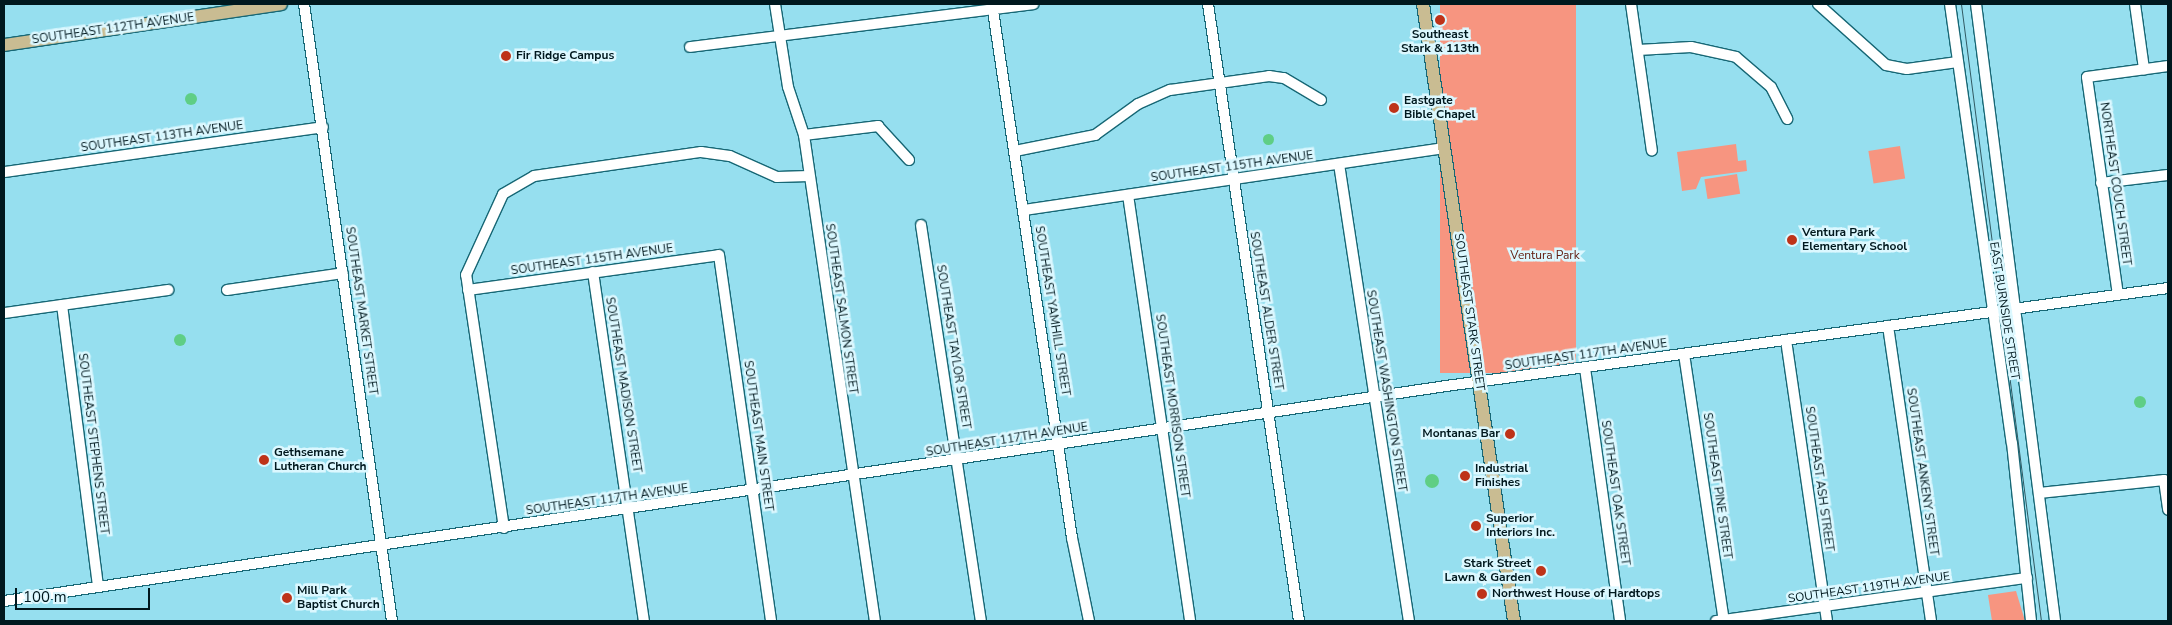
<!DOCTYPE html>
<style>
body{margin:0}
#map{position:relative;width:2172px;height:625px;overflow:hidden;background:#96dfef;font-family:"Nunito Sans",sans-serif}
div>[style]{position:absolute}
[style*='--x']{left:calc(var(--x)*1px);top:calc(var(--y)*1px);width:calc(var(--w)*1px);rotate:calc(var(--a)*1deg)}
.green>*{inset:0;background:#f79580;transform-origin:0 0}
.water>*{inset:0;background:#5fce85}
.round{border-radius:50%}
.roads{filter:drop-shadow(1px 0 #176775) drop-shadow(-1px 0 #176775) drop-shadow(0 1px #176775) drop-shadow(0 -1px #176775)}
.minor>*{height:10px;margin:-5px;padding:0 5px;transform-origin:5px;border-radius:5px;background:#fff}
.major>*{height:12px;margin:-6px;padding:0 6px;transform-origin:6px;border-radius:6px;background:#c9bc92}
.tram>*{height:1px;margin:-0.5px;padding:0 0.5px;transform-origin:0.5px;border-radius:0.5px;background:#315962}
.dots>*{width:14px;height:14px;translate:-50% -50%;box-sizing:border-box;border:2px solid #dcf8ff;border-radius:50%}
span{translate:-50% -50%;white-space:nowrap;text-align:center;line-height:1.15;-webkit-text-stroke:5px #dcf8ff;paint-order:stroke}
.street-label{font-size:12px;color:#00181e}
.poi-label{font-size:12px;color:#00181e;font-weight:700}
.left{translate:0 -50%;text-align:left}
.right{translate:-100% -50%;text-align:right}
.park-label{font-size:12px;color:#60180b}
.frame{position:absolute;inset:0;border:5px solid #00181e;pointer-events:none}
.scale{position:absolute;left:15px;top:588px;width:135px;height:22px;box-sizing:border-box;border:2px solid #00181e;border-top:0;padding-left:6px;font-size:15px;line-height:18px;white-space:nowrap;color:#00181e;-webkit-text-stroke:4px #dcf8ff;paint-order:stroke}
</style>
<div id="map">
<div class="green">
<i style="left:1440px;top:4px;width:136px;height:369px"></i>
<i style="clip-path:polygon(1736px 144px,1738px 161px,1746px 160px,1747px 171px,1701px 177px,1696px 189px,1682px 191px,1677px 152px)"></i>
<i style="left:1900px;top:146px;width:33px;height:32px;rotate:81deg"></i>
<i style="left:1737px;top:174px;width:20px;height:33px;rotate:81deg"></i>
<i style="clip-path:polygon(2016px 591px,2025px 621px,1992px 621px,1988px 595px)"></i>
</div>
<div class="water">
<i class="round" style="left:185px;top:93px;width:12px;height:12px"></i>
<i class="round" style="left:1262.5px;top:133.5px;width:11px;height:11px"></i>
<i class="round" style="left:174px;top:334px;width:12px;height:12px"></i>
<i class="round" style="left:2134px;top:396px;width:12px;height:12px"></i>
<i class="round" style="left:1425px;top:474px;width:14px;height:14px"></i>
</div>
<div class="roads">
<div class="minor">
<i style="--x:304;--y:4;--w:623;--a:81.88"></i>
<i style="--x:775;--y:4;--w:84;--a:81.1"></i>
<i style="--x:788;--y:87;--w:51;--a:71.6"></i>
<i style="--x:804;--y:135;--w:490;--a:81.7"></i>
<i style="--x:992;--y:4;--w:540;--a:81.48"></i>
<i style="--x:1072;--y:538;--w:85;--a:78.4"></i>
<i style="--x:1208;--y:4;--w:624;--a:81.61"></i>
<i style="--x:1631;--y:4;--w:148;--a:81.9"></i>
<i style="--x:1818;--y:4;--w:91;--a:41.9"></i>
<i style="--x:1886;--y:65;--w:21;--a:11"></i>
<i style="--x:1907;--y:69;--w:51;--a:-7.8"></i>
<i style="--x:1950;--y:4;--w:443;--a:82"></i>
<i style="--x:2012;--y:443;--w:179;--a:83.9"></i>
<i style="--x:1976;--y:4;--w:622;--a:82.7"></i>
<i style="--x:2135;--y:4;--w:66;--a:82.1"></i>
<i style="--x:690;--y:47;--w:346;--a:-7.1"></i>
<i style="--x:1638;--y:50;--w:53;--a:-3.2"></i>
<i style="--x:1691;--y:47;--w:46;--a:12.5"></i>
<i style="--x:1736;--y:57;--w:46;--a:40.6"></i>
<i style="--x:1771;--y:87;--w:36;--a:63"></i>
<i style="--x:804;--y:135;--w:75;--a:-6.9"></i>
<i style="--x:878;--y:126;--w:46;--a:47.6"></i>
<i style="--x:1015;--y:151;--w:82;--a:-11.3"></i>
<i style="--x:1095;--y:135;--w:53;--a:-35.8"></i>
<i style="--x:1138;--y:104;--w:35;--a:-24"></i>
<i style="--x:1170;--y:90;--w:100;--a:-8"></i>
<i style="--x:1269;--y:76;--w:15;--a:8"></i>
<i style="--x:1284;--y:78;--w:43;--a:30.7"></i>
<i style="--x:1339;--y:164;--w:462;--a:81.3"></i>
<i style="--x:4;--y:172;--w:322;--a:-8"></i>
<i style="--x:2101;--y:183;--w:67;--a:-6.8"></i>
<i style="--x:1128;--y:195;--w:430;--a:81.7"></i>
<i style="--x:1024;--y:210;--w:425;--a:-8.4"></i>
<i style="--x:921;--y:225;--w:401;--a:81.4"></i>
<i style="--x:593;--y:272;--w:353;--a:81.7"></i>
<i style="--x:227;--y:290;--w:117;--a:-8.3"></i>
<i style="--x:468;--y:290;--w:253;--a:-7.9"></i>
<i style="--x:719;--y:255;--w:370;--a:81.9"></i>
<i style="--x:2118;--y:295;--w:220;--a:-98.1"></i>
<i style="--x:2087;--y:77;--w:82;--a:-7.7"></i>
<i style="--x:62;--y:305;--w:284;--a:82.7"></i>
<i style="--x:4;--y:313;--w:166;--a:-8"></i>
<i style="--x:1888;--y:326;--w:298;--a:81.7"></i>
<i style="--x:1786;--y:340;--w:284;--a:81.7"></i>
<i style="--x:1684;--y:354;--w:270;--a:81.5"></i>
<i style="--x:1585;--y:368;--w:255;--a:82.1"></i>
<i style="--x:2039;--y:493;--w:126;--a:-5.9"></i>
<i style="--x:2164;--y:480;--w:30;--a:82"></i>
<i style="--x:504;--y:528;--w:256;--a:-98.5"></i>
<i style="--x:466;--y:275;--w:89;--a:-65.4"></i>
<i style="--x:503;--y:194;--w:36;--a:-30"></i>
<i style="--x:534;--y:176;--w:169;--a:-8.2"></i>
<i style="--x:701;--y:152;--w:29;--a:8"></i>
<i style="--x:730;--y:156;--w:51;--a:24.1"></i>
<i style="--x:777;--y:177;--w:32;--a:-2"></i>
<i style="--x:4;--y:601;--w:1458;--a:-8.48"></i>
<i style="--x:1446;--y:386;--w:729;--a:-7.73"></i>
<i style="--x:1716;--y:621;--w:314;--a:-7.9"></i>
</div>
<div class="major">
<i style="--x:1423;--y:4;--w:624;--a:81.61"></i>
<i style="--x:4;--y:45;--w:280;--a:-8.4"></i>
</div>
</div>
<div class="tram">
<i style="--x:1961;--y:4;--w:622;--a:82.61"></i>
</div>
<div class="dots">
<i style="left:1440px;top:20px;background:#be3319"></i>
<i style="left:506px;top:56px;background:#be3319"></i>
<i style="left:1394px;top:108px;background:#be3319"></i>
<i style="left:1792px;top:240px;background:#be3319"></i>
<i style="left:1510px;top:434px;background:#be3319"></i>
<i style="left:264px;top:460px;background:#be3319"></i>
<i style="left:1465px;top:476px;background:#be3319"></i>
<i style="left:1476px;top:526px;background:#be3319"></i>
<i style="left:1541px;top:571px;background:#be3319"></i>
<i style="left:1482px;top:594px;background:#be3319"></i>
<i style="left:287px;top:598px;background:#be3319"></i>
</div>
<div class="street-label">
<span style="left:113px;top:29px;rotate:-8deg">SOUTHEAST 112TH AVENUE</span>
<span style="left:162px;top:137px;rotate:-8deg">SOUTHEAST 113TH AVENUE</span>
<span style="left:1232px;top:167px;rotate:-8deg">SOUTHEAST 115TH AVENUE</span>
<span style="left:2115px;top:184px;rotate:82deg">NORTHEAST COUCH STREET</span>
<span style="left:592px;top:260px;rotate:-8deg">SOUTHEAST 115TH AVENUE</span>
<span style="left:841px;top:309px;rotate:82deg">SOUTHEAST SALMON STREET</span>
<span style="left:361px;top:311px;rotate:82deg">SOUTHEAST MARKET STREET</span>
<span style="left:1052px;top:311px;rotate:81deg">SOUTHEAST YAMHILL STREET</span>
<span style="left:1266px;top:311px;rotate:81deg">SOUTHEAST ALDER STREET</span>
<span style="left:2004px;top:311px;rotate:81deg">EAST BURNSIDE STREET</span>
<span style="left:1469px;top:312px;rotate:82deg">SOUTHEAST STARK STREET</span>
<span style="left:953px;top:347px;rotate:81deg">SOUTHEAST TAYLOR STREET</span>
<span style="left:1586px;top:355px;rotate:-8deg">SOUTHEAST 117TH AVENUE</span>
<span style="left:623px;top:385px;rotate:81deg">SOUTHEAST MADISON STREET</span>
<span style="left:1386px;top:391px;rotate:81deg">SOUTHEAST WASHINGTON STREET</span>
<span style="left:1172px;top:406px;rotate:82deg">SOUTHEAST MORRISON STREET</span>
<span style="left:758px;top:436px;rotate:82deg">SOUTHEAST MAIN STREET</span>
<span style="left:1007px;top:440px;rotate:-9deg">SOUTHEAST 117TH AVENUE</span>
<span style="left:93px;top:444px;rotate:83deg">SOUTHEAST STEPHENS STREET</span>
<span style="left:1922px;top:472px;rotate:82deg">SOUTHEAST ANKENY STREET</span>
<span style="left:1819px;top:479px;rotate:82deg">SOUTHEAST ASH STREET</span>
<span style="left:1717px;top:486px;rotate:82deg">SOUTHEAST PINE STREET</span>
<span style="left:1615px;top:493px;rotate:82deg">SOUTHEAST OAK STREET</span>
<span style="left:607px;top:500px;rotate:-8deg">SOUTHEAST 117TH AVENUE</span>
<span style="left:1869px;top:588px;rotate:-8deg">SOUTHEAST 119TH AVENUE</span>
</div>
<div class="poi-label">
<span style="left:1440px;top:42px">Southeast<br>Stark &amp; 113th</span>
<span class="left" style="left:516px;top:56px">Fir Ridge Campus</span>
<span class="left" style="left:1404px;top:108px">Eastgate<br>Bible Chapel</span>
<span class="left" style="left:1802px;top:240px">Ventura Park<br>Elementary School</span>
<span class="right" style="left:1500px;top:434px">Montanas Bar</span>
<span class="left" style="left:274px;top:460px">Gethsemane<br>Lutheran Church</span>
<span class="left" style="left:1475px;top:476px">Industrial<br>Finishes</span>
<span class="left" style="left:1486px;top:526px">Superior<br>Interiors Inc.</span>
<span class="right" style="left:1531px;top:571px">Stark Street<br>Lawn &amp; Garden</span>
<span class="left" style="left:297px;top:598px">Mill Park<br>Baptist Church</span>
<span class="left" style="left:1492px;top:594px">Northwest House of Hardtops</span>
</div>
<div class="park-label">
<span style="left:1545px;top:256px">Ventura Park</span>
</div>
<div class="frame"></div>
<div class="scale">100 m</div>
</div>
